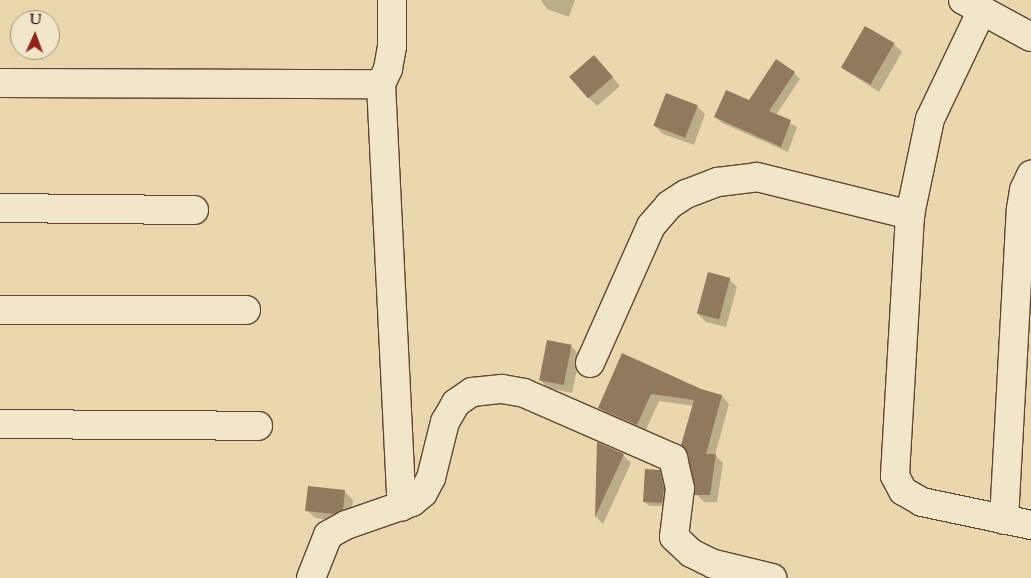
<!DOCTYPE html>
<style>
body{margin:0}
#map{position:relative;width:1031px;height:578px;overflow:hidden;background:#ead7ad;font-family:"Sorts Mill Goudy",serif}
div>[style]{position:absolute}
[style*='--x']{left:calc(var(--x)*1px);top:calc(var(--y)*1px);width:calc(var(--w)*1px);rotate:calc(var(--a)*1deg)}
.shadow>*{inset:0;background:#0003}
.building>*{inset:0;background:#91795e;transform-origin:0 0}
.roads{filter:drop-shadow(1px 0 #5f4532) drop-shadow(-1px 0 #5f4532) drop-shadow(0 1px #5f4532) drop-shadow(0 -1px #5f4532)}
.minor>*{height:28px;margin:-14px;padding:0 14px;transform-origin:14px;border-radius:14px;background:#f1e5ca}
span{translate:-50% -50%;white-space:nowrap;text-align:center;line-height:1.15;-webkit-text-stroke:4.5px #f1e5ca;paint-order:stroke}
.north{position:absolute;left:10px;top:10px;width:50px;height:50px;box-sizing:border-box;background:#f1e5ca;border:1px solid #a4917d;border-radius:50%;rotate:2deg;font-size:14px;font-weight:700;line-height:20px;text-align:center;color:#311409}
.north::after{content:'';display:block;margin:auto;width:18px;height:22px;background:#8f2418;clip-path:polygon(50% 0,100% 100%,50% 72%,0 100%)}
</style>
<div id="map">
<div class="shadow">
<i style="clip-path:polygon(541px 0,575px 0,569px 17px,547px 9px)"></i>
<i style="clip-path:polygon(894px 44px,902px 52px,879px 92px,842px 68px)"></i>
<i style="clip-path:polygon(602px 65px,620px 86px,597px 106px,589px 98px)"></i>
<i style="clip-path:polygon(794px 73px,800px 79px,776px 115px,797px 127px,788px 152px,722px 123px,716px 117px,749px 102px)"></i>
<i style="clip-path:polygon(697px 106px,705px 114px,694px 145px,663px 134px,655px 126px)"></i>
<i style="clip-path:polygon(729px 279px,737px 287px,726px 327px,706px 322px,698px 314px)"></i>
<i style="clip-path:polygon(548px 342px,572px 347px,580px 355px,572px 393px,548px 388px,540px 380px)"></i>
<i style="clip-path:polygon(623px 354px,701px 390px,722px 396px,729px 404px,715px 455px,723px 463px,717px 502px,704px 502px,696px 494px,694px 406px,659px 401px,645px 432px,608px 416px,600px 408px)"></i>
<i style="clip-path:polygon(598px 444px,623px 455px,631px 463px,603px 524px,596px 517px)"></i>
<i style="clip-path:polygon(659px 471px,668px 494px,666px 506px,649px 506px,645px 502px)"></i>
<i style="clip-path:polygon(345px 492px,353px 500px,350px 518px,343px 521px,315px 518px,307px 510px)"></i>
</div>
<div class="building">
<i style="left:865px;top:26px;width:34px;height:48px;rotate:30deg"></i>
<i style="left:594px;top:55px;width:29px;height:33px;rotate:49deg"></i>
<i style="clip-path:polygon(776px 59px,795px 72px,769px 111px,791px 120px,781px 147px,714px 117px,726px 90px,749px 100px)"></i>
<i style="left:666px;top:93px;width:34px;height:35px;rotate:21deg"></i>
<i style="left:708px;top:272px;width:23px;height:43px;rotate:15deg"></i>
<i style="left:547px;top:340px;width:25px;height:41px;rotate:11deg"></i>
<i style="clip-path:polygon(622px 353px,701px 389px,722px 395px,706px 454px,716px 454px,710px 495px,695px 495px,688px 454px,681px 445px,694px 400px,651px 394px,637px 425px,598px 408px)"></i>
<i style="clip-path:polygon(597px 442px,624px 454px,595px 517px)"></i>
<i style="clip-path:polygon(645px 469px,660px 470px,664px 489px,662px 503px,643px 502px)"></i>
<i style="clip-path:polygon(308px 486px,345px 490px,343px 510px,334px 514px,305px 511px)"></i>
</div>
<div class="roads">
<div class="minor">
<i style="--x:963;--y:0;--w:77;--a:28.6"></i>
<i style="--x:982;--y:10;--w:121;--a:115.5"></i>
<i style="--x:930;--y:119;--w:98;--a:101.8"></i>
<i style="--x:910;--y:215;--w:261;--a:93.3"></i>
<i style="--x:895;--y:476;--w:17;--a:62"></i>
<i style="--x:903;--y:491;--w:22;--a:30"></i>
<i style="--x:922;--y:502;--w:111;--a:11.9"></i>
<i style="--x:0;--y:83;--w:381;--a:0.2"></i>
<i style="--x:381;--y:84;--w:17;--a:-65"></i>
<i style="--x:388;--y:69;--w:23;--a:-80"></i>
<i style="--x:392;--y:46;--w:46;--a:-90"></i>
<i style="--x:381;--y:84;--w:423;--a:87.2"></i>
<i style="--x:0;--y:208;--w:194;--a:0.6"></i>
<i style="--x:0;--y:310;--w:246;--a:0"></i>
<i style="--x:590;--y:363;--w:150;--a:-66"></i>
<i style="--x:651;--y:226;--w:28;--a:-49"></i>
<i style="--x:669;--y:205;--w:20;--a:-33"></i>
<i style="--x:686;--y:194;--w:34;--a:-21"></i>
<i style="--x:718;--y:182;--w:39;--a:-7"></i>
<i style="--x:757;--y:177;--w:158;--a:13.9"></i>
<i style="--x:0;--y:424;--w:258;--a:0.4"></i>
<i style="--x:1004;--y:520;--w:311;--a:-86.9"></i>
<i style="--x:1021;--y:209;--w:19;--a:-81"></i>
<i style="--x:1024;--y:190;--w:17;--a:-65"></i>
<i style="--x:311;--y:578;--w:46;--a:-68.4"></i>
<i style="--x:328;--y:535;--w:21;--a:-29"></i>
<i style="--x:346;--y:525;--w:70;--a:-19.2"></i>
<i style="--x:412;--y:502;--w:14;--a:-39"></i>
<i style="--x:423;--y:493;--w:17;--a:-62"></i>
<i style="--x:431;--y:478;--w:58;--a:-76"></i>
<i style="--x:445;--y:422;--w:22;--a:-60"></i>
<i style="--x:456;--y:403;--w:19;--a:-35"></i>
<i style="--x:472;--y:392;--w:30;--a:-6"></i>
<i style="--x:502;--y:389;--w:22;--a:10"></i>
<i style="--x:524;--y:393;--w:163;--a:23.6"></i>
<i style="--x:673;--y:458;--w:31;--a:77"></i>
<i style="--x:680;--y:488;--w:49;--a:97"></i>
<i style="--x:674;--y:537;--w:23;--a:43"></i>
<i style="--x:691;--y:553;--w:25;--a:26"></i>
<i style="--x:714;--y:564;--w:60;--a:13.6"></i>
</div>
</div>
<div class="north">U</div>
</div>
